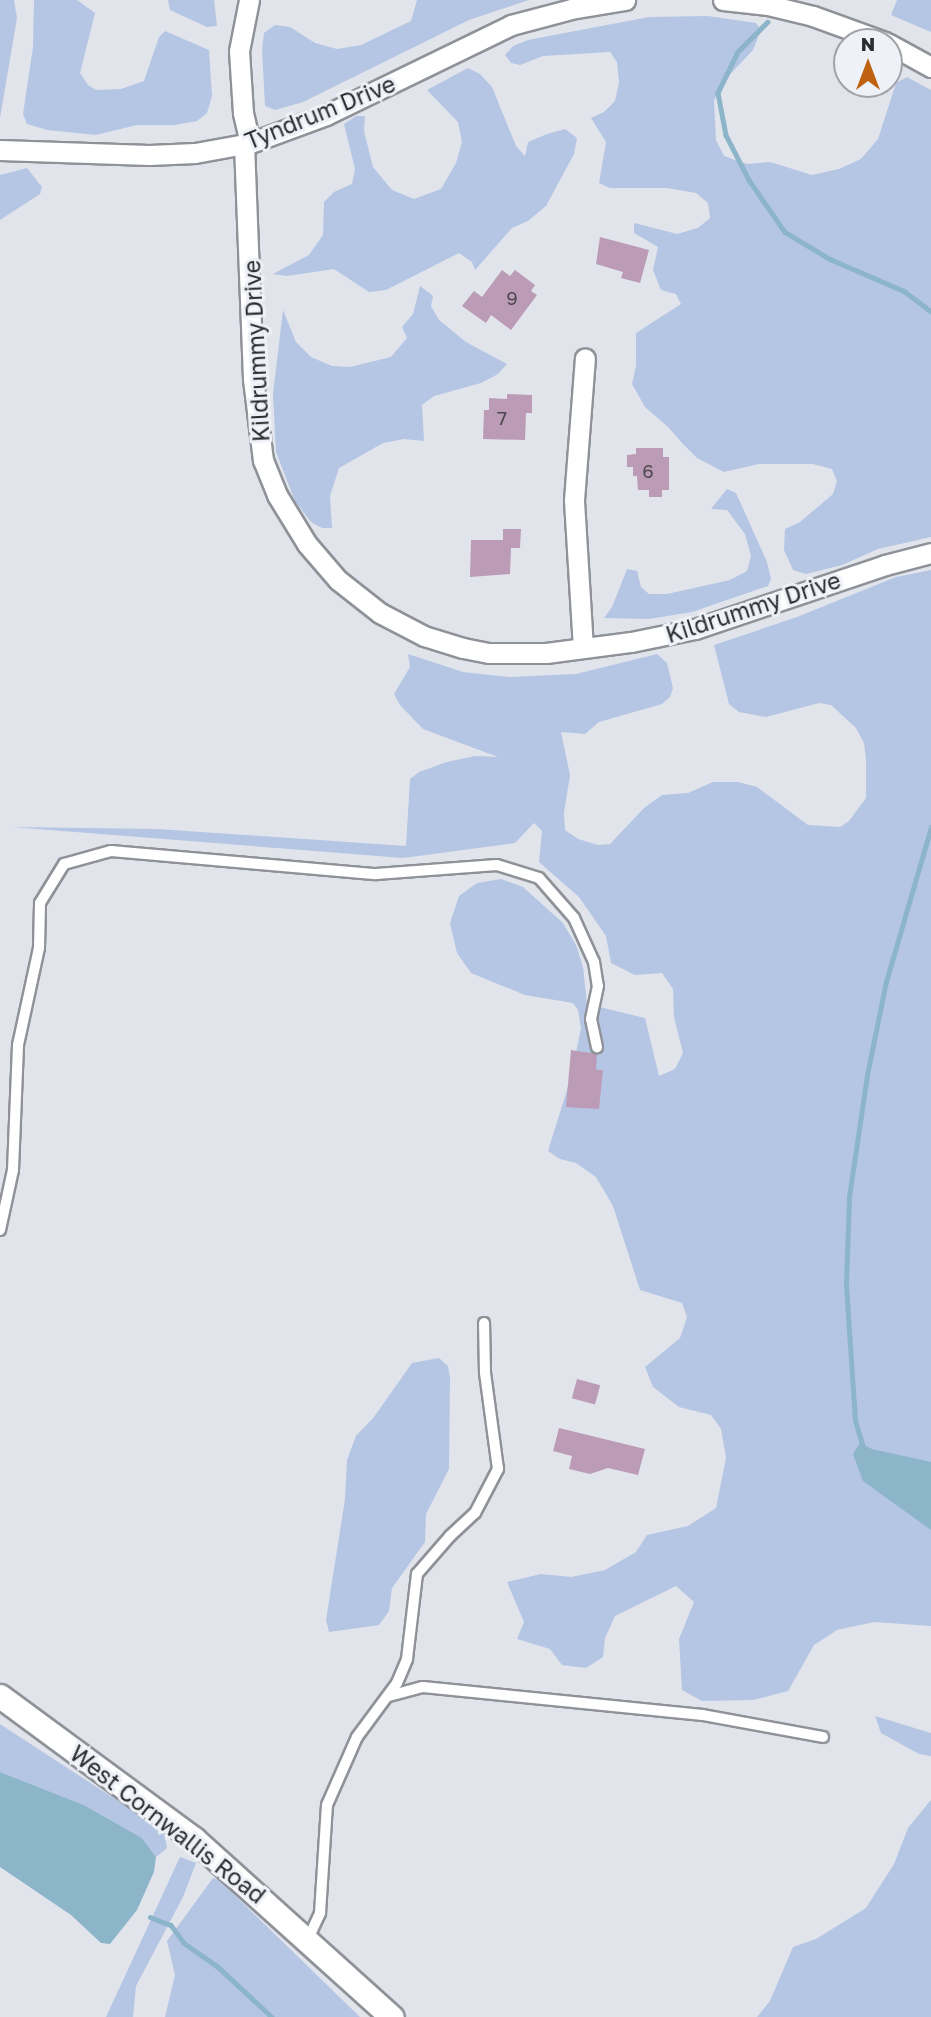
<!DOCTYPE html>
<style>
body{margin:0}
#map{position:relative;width:931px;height:2017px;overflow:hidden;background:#e1e4eb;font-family:"Golos Text",sans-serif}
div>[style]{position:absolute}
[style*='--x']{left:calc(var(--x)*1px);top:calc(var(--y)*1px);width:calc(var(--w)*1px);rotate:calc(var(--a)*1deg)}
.green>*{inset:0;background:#b5c5e4}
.water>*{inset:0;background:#8cb5ca}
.stream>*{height:4.5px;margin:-2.25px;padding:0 2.25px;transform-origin:2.25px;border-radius:2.25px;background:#8cb5ca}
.building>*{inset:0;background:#bb9bb6;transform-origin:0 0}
.roads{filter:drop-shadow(2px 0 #8f9298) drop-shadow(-2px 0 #8f9298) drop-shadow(0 2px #8f9298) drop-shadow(0 -2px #8f9298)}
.service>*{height:10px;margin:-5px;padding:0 5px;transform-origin:5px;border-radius:5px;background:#fff}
.minor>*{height:19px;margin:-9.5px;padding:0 9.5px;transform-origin:9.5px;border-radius:9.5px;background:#fff}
.tertiary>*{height:23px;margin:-11.5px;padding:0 11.5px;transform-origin:11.5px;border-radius:11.5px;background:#fff}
span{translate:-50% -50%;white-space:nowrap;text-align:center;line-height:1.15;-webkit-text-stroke:6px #eef1f8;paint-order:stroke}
.number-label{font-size:19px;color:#4e4850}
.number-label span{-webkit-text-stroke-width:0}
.street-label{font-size:23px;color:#2a2c2e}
.north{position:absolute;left:833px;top:28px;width:70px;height:70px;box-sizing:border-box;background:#eef1f8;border:2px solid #a0a2a7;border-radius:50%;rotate:0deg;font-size:19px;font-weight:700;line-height:28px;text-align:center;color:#2a2c2e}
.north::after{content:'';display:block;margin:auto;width:24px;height:32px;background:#be6110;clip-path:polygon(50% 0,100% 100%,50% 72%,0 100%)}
</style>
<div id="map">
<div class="green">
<i style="clip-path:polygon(0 0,14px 0,17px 18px,0 118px)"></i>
<i style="clip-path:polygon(34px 0,77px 0,95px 13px,80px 73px,88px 85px,96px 90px,121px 89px,144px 81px,159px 37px,165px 31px,209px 50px,212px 96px,207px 113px,197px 121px,175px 125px,137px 125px,96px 135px,47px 130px,27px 124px,23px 114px,33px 47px)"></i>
<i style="clip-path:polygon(168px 0,214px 0,217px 26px,207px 27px,170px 10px)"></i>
<i style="clip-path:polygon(417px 0,529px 0,469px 20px,303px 102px,275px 110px,265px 106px,262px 49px,264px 33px,275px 25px,290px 27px,315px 43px,337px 49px,361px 45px,411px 21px)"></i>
<i style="clip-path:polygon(897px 0,931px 0,931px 32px,891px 15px)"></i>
<i style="clip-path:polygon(708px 16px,756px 23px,761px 30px,753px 50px,720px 85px,714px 101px,716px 140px,724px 156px,747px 164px,770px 162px,812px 175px,839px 169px,861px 159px,878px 139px,896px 83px,907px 77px,931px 90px,931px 537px,878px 549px,842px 565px,806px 574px,793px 570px,784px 550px,785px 529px,800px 522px,833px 494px,837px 481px,832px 469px,813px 464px,759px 464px,724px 472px,697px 458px,682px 443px,669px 428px,645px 407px,632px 384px,636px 366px,636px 333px,681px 304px,676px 294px,661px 290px,653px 270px,658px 247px,634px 233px,634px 223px,677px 234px,698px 228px,710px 218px,708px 203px,696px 193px,667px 188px,610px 188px,599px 183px,606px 142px,591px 118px,604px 112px,615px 101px,619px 82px,617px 62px,610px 52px,543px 56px,520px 65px,511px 63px,505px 55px,513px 46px,528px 40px,649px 17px)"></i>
<i style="clip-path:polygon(468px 68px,480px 74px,492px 87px,516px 146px,525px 156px,528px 142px,547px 134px,565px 129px,577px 138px,574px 154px,546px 206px,528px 221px,512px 228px,475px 270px,472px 262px,459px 253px,386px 290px,369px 292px,334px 269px,287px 276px,273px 274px,309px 255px,323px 235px,324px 202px,334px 192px,352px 184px,355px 169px,344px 124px,356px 116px,365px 116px,364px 131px,373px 167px,392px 190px,414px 199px,441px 189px,456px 163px,462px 142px,458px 122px,427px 90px)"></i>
<i style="clip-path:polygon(27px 168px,42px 187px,40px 194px,0 220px,0 175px)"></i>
<i style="clip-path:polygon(420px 286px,433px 296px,431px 306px,439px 320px,466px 342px,507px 364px,498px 374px,481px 383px,434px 396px,422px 405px,424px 441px,404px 439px,383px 443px,339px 468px,330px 496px,332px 528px,322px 528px,311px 522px,295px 501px,276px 452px,273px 394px,283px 310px,296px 342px,311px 357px,332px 366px,350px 367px,391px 357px,407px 338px,402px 327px,413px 314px)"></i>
<i style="clip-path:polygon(727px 489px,736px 493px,767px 562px,771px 579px,768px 586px,692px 612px,649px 619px,604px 618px,612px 607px,627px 569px,637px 571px,641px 587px,649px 594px,667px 594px,730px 580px,747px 571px,751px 556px,745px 534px,727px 510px,711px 509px)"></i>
<i style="clip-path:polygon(931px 570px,931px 1626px,874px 1622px,837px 1630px,814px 1645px,788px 1691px,753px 1700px,702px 1701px,682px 1690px,679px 1639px,694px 1602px,676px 1586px,615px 1616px,605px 1638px,603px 1657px,586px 1668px,562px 1665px,550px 1649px,517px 1639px,524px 1622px,507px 1582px,541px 1574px,571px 1577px,605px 1570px,636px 1552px,647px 1535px,688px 1526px,716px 1508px,726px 1458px,721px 1429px,711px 1415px,679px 1407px,653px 1387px,645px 1367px,680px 1338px,687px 1317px,682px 1303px,640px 1290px,613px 1206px,596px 1177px,576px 1163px,560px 1159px,548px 1151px,571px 1077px,581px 1028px,578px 1010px,573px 1003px,525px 995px,471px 973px,457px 953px,450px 923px,459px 896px,477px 883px,501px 879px,523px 887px,563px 923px,576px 945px,583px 967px,587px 1004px,645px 1018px,659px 1076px,675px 1069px,683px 1053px,674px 1017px,673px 989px,662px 973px,635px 975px,611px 963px,606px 936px,579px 897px,539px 862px,542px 831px,534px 823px,515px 843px,403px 858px,12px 827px,157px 829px,406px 846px,410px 779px,419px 772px,447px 762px,475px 756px,498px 757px,423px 729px,400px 705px,394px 694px,410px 667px,408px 654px,463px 672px,509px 677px,576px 674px,657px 654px,667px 663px,673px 688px,670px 697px,662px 704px,599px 722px,585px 734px,561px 732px,570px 775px,564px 813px,565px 830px,578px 839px,598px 845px,610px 844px,644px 808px,662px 795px,688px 793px,713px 782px,738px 782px,757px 787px,808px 825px,840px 827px,849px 821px,866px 798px,866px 759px,864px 743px,856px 728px,831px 705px,819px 703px,766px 717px,739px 712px,729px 704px,714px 645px,797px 617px,896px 577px)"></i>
<i style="clip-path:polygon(439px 1358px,448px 1366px,450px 1378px,449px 1469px,426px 1514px,425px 1542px,392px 1588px,389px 1611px,379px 1625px,329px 1632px,326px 1620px,345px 1499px,347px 1460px,356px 1436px,374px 1417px,412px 1363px)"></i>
<i style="clip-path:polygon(875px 1716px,931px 1733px,931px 1756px,919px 1754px,881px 1733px)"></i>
<i style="clip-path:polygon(0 1724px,164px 1831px,167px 1848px,156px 1857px,142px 1838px,84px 1805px,0 1772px)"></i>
<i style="clip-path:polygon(931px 1800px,931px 2017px,757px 2017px,770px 2001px,793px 1947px,816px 1939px,866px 1908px,894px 1864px,908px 1828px)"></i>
<i style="clip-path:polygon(180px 1857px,196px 1863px,183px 1897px,136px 1986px,133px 2017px,106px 2017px)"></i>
<i style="clip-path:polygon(213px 1878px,219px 1880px,360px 2017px,165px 2017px,175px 1975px,167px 1941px)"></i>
</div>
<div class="water">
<i style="clip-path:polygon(860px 1443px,872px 1449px,931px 1462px,931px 1530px,863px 1481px,853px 1454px)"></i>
<i style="clip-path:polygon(0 1772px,84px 1805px,142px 1838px,156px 1857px,154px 1872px,137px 1910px,110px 1944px,101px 1943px,71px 1915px,0 1867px)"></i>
</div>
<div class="stream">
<i style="--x:768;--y:22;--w:42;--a:135"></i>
<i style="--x:738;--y:52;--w:46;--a:116"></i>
<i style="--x:718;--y:93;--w:43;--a:79.2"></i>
<i style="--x:726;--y:135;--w:51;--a:62.9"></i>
<i style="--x:749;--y:180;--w:63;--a:55.3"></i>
<i style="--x:785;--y:232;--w:52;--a:31"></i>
<i style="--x:830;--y:259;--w:81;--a:23.4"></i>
<i style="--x:904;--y:291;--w:34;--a:37"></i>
<i style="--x:863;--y:1447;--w:27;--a:-107"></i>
<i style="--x:855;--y:1421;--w:137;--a:-93.8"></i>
<i style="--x:846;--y:1284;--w:87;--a:-88"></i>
<i style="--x:849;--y:1197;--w:123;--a:-81.6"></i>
<i style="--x:867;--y:1075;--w:95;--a:-78.5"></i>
<i style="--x:886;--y:982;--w:161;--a:-73.8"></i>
<i style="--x:150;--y:1917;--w:22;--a:21"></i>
<i style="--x:171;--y:1925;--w:22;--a:54"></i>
<i style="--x:184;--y:1943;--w:39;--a:35"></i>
<i style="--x:216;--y:1965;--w:76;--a:42.9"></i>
</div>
<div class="building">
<i style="clip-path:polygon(600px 237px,649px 250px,640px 283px,621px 278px,623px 272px,596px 264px)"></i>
<i style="clip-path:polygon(502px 270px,510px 276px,515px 270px,535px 285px,531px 291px,537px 295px,511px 330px,491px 315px,486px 323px,462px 306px,474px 291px,482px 297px)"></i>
<i style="clip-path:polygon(507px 394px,532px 395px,532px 413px,526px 413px,525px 440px,483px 439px,484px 410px,489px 410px,489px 398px,507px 399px)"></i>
<i style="clip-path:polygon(636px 448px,663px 448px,663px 457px,669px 457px,669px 490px,662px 490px,662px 497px,649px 497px,649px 490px,638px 490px,637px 476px,633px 476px,633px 467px,627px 467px,627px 455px,636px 454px)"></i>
<i style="clip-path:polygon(503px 529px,521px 529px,520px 548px,511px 548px,510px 574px,470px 577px,471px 540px,503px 540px)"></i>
<i style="clip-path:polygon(571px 1050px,597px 1054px,596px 1070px,603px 1070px,599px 1109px,566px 1107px)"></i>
<i style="left:577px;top:1379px;width:24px;height:20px;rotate:15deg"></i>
<i style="clip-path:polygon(559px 1428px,645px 1449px,638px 1475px,608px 1468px,590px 1474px,569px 1469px,572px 1456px,553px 1451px)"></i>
</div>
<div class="roads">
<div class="service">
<i style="--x:0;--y:1230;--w:61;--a:-77.8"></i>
<i style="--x:13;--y:1170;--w:125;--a:-87.7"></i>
<i style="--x:18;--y:1045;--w:99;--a:-77.8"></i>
<i style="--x:39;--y:948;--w:45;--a:-88.7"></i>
<i style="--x:40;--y:903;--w:46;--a:-58.4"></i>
<i style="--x:64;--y:864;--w:49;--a:-15.5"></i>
<i style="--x:111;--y:851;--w:266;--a:5"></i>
<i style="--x:376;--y:874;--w:121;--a:-4.3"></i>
<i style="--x:497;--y:865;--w:44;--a:17.2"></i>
<i style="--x:539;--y:878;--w:53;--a:48.8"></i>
<i style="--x:574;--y:918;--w:48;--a:65.6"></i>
<i style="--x:594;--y:962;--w:24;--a:81"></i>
<i style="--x:598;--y:986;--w:34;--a:102"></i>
<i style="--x:591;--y:1019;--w:29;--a:78"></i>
<i style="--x:389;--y:1696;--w:35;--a:-15"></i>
<i style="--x:423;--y:1687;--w:281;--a:5.7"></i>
<i style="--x:703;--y:1715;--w:122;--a:10.4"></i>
<i style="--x:308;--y:1939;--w:29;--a:-65"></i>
<i style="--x:320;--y:1913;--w:108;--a:-86.3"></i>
<i style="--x:327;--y:1805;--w:74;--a:-66.2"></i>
<i style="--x:357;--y:1737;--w:67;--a:-53.5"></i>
<i style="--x:397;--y:1683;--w:26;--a:-67"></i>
<i style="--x:407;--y:1659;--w:86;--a:-83.3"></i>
<i style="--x:417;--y:1574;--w:50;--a:-49"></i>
<i style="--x:450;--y:1536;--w:34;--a:-43"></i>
<i style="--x:475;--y:1513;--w:50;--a:-62.4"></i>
<i style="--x:498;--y:1469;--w:97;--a:-97.7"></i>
<i style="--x:485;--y:1373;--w:50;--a:-91.1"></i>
</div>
<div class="minor">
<i style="--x:249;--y:0;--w:52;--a:101.1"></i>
<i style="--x:239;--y:51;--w:62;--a:86.3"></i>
<i style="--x:243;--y:113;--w:31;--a:77"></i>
<i style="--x:723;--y:0;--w:45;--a:6.3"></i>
<i style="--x:768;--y:5;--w:46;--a:13.7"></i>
<i style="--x:813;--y:16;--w:77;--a:19.9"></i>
<i style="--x:889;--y:44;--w:48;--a:28.7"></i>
<i style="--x:244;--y:144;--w:235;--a:87.8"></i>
<i style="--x:253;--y:379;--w:82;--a:83"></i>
<i style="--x:263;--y:460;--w:38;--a:68"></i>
<i style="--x:277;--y:495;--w:57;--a:58.5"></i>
<i style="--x:307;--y:544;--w:48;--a:49.3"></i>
<i style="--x:338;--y:580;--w:53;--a:38.2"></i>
<i style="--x:380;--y:613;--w:50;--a:27.6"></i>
<i style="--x:424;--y:636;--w:41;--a:17.1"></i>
<i style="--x:463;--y:648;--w:26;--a:11"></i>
<i style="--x:489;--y:653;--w:57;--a:0"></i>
<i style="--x:546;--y:653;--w:86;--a:-7.4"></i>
<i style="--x:631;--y:642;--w:65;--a:-11.5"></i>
<i style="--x:695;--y:629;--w:200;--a:-18.6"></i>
<i style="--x:885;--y:565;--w:48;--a:-14.6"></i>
<i style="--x:0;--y:150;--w:149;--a:1.9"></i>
<i style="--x:149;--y:155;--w:46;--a:-2.5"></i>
<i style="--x:195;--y:153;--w:56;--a:-10.3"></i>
<i style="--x:250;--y:143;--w:81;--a:-20.2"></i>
<i style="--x:326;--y:115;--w:206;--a:-25.9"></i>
<i style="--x:511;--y:25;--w:62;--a:-14.9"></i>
<i style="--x:571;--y:9;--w:55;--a:-9.5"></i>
<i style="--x:583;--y:648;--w:148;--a:-93.5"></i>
<i style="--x:574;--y:500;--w:142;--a:-85.6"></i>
</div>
<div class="tertiary">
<i style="--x:0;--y:1696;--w:241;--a:36.4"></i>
<i style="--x:194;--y:1839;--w:266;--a:42"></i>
</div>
</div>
<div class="number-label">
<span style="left:512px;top:298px">9</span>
<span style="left:502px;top:418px">7</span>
<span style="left:648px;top:471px">6</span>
</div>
<div class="street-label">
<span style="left:320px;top:112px;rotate:-22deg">Tyndrum Drive</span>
<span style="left:256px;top:351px;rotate:-93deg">Kildrummy Drive</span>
<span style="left:753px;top:607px;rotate:-18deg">Kildrummy Drive</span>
<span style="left:168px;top:1824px;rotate:38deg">West Cornwallis Road</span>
</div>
<div class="north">N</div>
</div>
